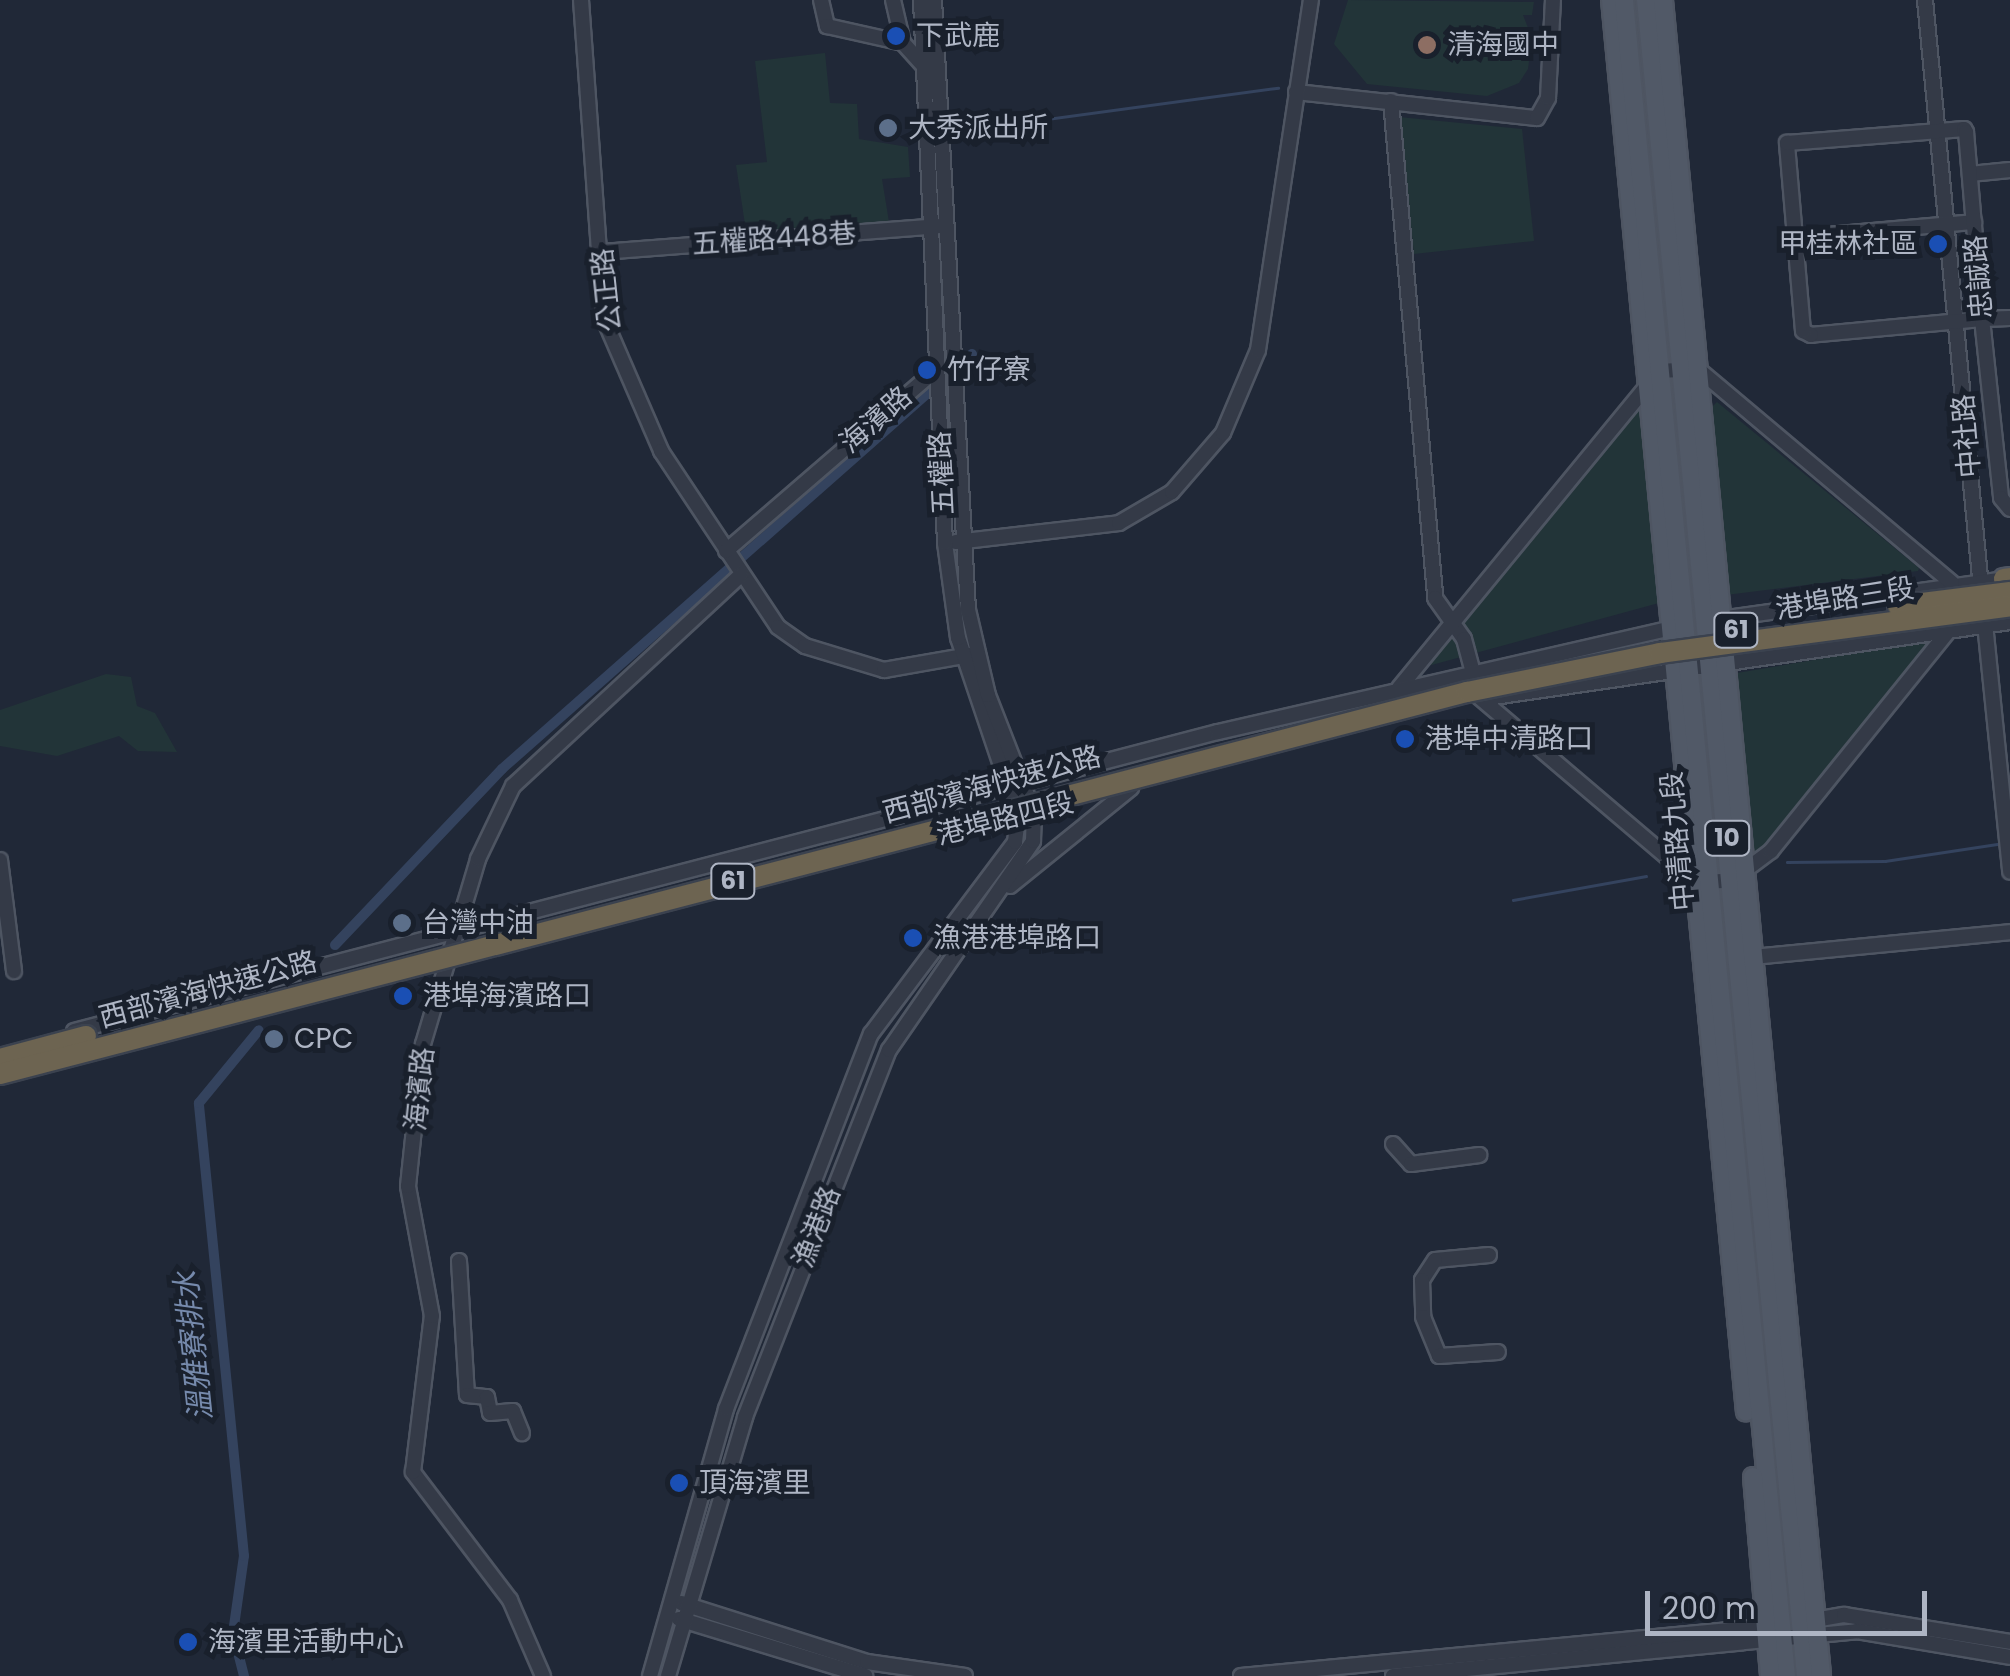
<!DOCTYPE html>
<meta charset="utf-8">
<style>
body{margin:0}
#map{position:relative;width:2010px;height:1676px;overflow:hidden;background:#202837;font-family:Poppins,"Noto Sans TC",sans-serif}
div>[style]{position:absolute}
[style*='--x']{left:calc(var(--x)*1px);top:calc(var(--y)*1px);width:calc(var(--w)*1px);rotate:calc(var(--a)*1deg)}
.green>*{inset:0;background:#223438}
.stream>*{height:2.5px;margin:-1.25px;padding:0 1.25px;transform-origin:1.25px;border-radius:1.25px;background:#34435e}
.canal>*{height:10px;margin:-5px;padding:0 5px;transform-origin:5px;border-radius:5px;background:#34435e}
.roads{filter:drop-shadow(2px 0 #4e5562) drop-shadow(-2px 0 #4e5562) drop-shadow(0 2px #4e5562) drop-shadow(0 -2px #4e5562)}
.minor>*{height:14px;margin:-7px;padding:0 7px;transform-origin:7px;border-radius:7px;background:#343a47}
.major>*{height:18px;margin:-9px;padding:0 9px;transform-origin:9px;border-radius:9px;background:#515967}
.highway>*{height:20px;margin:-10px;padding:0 10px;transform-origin:10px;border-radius:10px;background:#6d6451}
.bridges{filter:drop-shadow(2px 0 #3b424f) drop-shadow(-2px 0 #3b424f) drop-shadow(0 2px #3b424f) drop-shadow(0 -2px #3b424f)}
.highway-bridge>*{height:20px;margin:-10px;padding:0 10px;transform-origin:10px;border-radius:10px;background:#6d6451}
.dots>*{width:28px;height:28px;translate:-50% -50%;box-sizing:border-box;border:5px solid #19202c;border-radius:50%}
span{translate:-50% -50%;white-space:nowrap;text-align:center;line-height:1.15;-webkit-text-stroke:10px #19202c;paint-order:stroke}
.shield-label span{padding:2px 8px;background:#19202c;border:2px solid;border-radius:8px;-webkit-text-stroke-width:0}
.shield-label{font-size:25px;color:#aeb5c4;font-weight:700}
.poi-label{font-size:28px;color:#aeb5c4}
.left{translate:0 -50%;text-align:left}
.right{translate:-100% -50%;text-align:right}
.street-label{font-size:28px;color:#aeb5c4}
.water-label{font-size:30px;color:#768aac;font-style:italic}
.scale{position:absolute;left:1645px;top:1591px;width:282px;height:45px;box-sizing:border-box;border:5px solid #aeb5c4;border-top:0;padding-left:12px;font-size:30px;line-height:35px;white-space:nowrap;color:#aeb5c4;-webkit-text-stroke:8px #19202c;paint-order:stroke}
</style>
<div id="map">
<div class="green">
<i style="clip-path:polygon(1348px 0,1534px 2px,1532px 15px,1523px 15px,1532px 38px,1528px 69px,1519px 83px,1487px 96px,1367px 84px,1334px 44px)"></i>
<i style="clip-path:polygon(825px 53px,830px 103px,857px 104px,859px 139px,908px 147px,910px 177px,882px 179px,889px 222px,746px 231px,736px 165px,767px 162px,755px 61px)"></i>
<i style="clip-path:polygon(1399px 117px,1522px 129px,1534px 241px,1414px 254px)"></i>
<i style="clip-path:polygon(1717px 402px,1919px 568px,1918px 571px,1726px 595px,1709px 410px)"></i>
<i style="clip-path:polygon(1641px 406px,1659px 603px,1428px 666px,1547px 516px)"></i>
<i style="clip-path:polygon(1932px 640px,1750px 866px,1731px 674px)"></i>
<i style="clip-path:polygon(106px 674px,131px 677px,137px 706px,155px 713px,177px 752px,138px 751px,119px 736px,57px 756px,0 746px,0 710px)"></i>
</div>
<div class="stream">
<i style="--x:958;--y:131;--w:323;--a:-7.7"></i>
<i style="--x:1787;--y:862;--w:98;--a:-0.6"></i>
<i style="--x:1885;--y:861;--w:113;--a:-8.6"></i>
<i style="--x:1513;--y:900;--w:135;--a:-10.2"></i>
</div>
<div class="canal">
<i style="--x:335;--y:945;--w:243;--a:-46.5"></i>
<i style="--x:502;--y:769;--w:627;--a:-41.44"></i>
<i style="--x:244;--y:1676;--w:44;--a:-104.3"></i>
<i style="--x:233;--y:1633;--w:78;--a:-81.9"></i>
<i style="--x:244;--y:1556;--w:455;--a:-95.7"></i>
<i style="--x:199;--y:1103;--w:94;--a:-50.6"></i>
</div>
<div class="roads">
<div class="minor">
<i style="--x:581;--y:0;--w:320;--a:85.9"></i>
<i style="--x:604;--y:319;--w:144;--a:66.6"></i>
<i style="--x:661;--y:451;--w:211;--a:56.4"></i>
<i style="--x:778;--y:627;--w:33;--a:35"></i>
<i style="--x:805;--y:646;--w:83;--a:16.9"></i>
<i style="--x:884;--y:670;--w:86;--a:-10"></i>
<i style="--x:821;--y:0;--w:27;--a:77"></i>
<i style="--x:827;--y:26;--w:78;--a:12.6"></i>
<i style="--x:893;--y:0;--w:44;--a:76.9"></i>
<i style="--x:903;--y:43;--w:31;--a:48"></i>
<i style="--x:1925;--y:0;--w:591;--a:84.56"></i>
<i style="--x:1296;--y:92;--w:242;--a:6.2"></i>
<i style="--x:1537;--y:118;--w:23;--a:-61"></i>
<i style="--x:1548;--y:98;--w:98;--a:-87.1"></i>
<i style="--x:1391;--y:101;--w:499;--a:84.9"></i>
<i style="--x:1435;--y:598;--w:50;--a:54.7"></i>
<i style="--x:1464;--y:639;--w:38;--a:75"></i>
<i style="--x:1970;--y:174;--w:40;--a:-5.7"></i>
<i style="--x:1791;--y:238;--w:184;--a:-5"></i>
<i style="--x:602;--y:252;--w:339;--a:-4.4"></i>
<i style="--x:2010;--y:318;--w:28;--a:178"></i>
<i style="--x:1982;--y:319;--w:172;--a:174.7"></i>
<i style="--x:1811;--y:335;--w:9;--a:-153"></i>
<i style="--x:1803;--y:331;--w:189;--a:-94.9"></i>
<i style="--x:1787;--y:143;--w:178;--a:-4.5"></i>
<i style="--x:1964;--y:129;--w:4;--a:56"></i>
<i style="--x:1966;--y:132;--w:188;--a:85.1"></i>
<i style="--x:1982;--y:319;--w:180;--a:83.9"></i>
<i style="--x:2001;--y:498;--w:14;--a:51"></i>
<i style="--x:956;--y:542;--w:164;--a:-6.6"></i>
<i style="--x:1119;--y:523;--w:61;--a:-30.3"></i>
<i style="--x:1172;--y:492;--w:78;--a:-49.2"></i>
<i style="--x:1223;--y:433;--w:90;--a:-67.1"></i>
<i style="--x:1258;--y:350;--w:354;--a:-81.4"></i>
<i style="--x:726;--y:551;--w:279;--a:-40.8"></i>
<i style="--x:1984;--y:614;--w:259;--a:84.2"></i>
<i style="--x:1713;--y:620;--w:294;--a:-8"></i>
<i style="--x:1399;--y:688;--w:410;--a:-50.6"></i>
<i style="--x:1659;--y:371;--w:39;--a:-3"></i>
<i style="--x:1698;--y:369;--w:332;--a:40.1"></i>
<i style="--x:1479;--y:697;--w:285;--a:40.4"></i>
<i style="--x:1696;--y:882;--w:35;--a:-2"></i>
<i style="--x:1731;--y:881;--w:50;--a:-36.9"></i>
<i style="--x:1771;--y:851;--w:288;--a:-51.1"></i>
<i style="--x:1487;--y:698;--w:528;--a:-8.27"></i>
<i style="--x:0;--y:860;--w:112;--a:82.8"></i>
<i style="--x:1010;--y:886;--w:156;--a:-39"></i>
<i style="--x:1752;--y:957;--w:259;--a:-5.5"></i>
<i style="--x:74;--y:1031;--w:1182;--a:-14.65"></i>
<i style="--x:1218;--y:732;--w:471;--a:-12.9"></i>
<i style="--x:1393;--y:1144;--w:27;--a:48"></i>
<i style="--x:1411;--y:1164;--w:69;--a:-7.5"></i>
<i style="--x:1489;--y:1255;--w:54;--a:174.7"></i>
<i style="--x:1435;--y:1260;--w:24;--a:123"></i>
<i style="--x:1422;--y:1280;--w:37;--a:88"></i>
<i style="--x:1423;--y:1317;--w:42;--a:67.7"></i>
<i style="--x:1439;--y:1356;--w:59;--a:-3.9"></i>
<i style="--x:459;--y:1261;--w:134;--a:86.6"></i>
<i style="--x:467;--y:1395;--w:20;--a:6"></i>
<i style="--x:487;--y:1397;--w:16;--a:79"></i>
<i style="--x:490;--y:1413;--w:23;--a:-5"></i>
<i style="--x:513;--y:1411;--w:24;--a:68"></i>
<i style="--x:681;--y:1603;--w:195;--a:17.6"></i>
<i style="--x:867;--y:1662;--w:99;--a:8.1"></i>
<i style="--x:679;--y:1619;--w:195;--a:17"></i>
<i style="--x:1809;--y:1621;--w:36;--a:-10"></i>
<i style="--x:1844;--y:1615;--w:168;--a:9.2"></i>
<i style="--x:543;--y:1676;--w:83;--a:-113.5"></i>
<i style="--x:510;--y:1600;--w:161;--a:-127.2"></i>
<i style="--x:413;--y:1472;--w:157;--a:-83.1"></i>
<i style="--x:432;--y:1316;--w:132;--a:-100.5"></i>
<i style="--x:408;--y:1186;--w:143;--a:-84"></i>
<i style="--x:423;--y:1044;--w:193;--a:-73.4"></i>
<i style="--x:478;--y:859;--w:81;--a:-64.4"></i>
<i style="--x:513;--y:786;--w:311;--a:-42.8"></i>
<i style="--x:650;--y:1676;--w:278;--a:-74.1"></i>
<i style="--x:726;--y:1409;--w:402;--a:-68.9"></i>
<i style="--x:871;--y:1034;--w:240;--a:-53.1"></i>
<i style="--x:1015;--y:842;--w:26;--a:-83"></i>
<i style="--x:1018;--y:816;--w:188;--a:-108.6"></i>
<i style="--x:958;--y:638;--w:96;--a:-97.8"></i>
<i style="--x:945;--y:543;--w:544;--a:-92.53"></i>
<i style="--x:668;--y:1676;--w:270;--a:-73.4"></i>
<i style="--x:745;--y:1417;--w:394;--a:-68.6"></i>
<i style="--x:889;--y:1050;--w:254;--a:-55.4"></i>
<i style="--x:1033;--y:841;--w:28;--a:-88"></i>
<i style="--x:1034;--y:813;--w:127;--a:-111.3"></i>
<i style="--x:988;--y:695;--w:87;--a:-103.2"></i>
<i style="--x:968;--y:610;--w:611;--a:-93.19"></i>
<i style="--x:1241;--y:1676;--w:534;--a:-5.37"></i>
<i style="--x:1393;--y:1676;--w:466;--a:-5.5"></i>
<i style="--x:1857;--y:1631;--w:155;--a:9.6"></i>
</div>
<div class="major">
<i style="--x:1611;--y:0;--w:1418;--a:84.54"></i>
<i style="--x:1624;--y:0;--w:1684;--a:84.48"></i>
<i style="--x:1646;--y:0;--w:1684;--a:84.55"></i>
<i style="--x:1663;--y:0;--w:1683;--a:84.61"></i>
<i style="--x:1753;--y:1477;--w:200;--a:85.1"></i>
</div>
<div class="highway">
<i style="--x:2004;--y:579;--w:6;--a:-9"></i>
</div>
</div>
<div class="bridges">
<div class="highway-bridge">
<i style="--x:1898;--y:606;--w:113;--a:-7.1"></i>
<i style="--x:0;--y:1059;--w:89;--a:-15"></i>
<i style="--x:0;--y:1074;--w:1516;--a:-14.6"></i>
<i style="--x:1467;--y:692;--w:197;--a:-11.4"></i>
<i style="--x:1660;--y:653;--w:353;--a:-7.6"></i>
</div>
</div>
<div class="dots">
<i style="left:896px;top:36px;background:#1a4fb4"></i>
<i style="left:1427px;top:45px;background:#8d6e63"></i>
<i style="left:888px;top:128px;background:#5c6f8a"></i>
<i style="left:1938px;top:244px;background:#1a4fb4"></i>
<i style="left:927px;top:370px;background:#1a4fb4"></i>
<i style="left:1405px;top:739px;background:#1a4fb4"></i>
<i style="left:402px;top:923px;background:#5c6f8a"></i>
<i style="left:913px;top:938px;background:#1a4fb4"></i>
<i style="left:403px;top:996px;background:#1a4fb4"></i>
<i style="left:274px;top:1039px;background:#5c6f8a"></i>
<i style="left:679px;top:1483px;background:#1a4fb4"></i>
<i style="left:188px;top:1642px;background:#1a4fb4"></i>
</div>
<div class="shield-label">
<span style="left:1736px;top:630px">61</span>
<span style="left:1727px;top:838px">10</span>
<span style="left:733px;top:881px">61</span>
</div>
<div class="poi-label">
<span class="left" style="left:916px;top:36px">下武鹿</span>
<span class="left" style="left:1447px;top:45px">清海國中</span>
<span class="left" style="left:908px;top:128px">大秀派出所</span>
<span class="right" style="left:1918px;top:244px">甲桂林社區</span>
<span class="left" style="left:947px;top:370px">竹仔寮</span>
<span class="left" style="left:1425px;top:739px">港埠中清路口</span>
<span class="left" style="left:422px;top:923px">台灣中油</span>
<span class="left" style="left:933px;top:938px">漁港港埠路口</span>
<span class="left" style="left:423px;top:996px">港埠海濱路口</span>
<span class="left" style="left:294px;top:1039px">CPC</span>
<span class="left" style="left:699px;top:1483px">頂海濱里</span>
<span class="left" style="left:208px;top:1642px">海濱里活動中心</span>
</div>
<div class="street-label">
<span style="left:774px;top:239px;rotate:-4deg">五權路448巷</span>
<span style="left:1979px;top:277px;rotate:-95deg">忠誠路</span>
<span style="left:607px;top:290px;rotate:-96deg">公正路</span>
<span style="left:876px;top:420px;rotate:-41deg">海濱路</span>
<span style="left:1967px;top:436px;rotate:-95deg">中社路</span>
<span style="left:942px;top:473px;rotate:-93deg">五權路</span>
<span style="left:1845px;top:599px;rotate:-9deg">港埠路三段</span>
<span style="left:992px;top:785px;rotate:-15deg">西部濱海快速公路</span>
<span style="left:1005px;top:819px;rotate:-14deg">港埠路四段</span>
<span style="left:1678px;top:841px;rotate:-95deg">中清路九段</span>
<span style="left:208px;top:990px;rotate:-15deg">西部濱海快速公路</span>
<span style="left:420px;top:1089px;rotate:-84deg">海濱路</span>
<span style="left:817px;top:1227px;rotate:-69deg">漁港路</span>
</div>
<div class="water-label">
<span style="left:194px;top:1346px;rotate:-96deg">溫雅寮排水</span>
</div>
<div class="scale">200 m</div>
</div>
